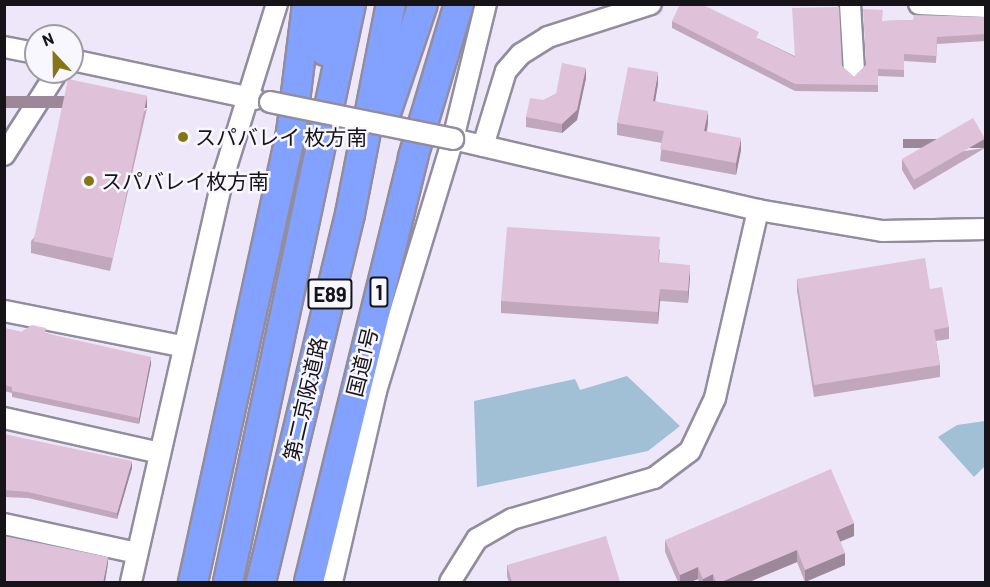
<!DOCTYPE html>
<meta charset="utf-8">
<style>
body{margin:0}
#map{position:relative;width:990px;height:587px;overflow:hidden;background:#ede7f9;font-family:Barlow,"Noto Sans JP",sans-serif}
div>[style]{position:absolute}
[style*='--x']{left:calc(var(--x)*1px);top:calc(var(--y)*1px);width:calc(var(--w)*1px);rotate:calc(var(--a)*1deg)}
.water>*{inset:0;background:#a1c0d5}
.roads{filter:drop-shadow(2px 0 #928d9d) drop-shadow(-2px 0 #928d9d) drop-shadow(0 2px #928d9d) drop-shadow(0 -2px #928d9d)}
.minor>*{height:20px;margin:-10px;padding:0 10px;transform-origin:10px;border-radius:10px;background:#fff}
.highway>*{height:28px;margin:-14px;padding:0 14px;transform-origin:14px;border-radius:14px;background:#83a1fe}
.bridges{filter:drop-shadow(2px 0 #928d9d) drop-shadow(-2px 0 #928d9d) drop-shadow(0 2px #928d9d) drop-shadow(0 -2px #928d9d)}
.minor-bridge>*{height:20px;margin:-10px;padding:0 10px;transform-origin:10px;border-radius:10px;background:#fff}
.wall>*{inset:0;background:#c0a7bb}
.shaded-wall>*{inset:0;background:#9c8899;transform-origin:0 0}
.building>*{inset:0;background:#dfc2da;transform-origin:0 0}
.dots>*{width:16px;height:16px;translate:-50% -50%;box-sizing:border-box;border:3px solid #f9f7fe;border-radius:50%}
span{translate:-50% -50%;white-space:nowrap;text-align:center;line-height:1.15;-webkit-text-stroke:5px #f9f7fe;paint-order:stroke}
.shield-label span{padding:2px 4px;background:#f9f7fe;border:2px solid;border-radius:4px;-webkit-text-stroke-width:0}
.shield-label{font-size:20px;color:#161419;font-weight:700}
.poi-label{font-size:21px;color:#161419}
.left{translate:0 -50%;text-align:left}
.street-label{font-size:21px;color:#161419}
.frame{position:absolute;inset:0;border:6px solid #161419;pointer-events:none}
.north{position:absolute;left:24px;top:24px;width:60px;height:60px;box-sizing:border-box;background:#f9f7fe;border:2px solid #9e9ca2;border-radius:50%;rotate:338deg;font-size:16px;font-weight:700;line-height:24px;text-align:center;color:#161419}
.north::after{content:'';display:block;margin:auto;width:21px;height:27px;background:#847517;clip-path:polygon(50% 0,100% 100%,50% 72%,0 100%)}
</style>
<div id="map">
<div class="water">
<i style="clip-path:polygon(627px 376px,680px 426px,648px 451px,477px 487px,474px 401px,575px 379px,580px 390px)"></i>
<i style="clip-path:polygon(985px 421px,985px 466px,974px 477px,938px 437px,957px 425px)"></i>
</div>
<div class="roads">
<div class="minor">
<i style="--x:850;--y:4;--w:68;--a:86.6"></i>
<i style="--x:919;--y:4;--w:67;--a:2.6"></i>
<i style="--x:4;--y:47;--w:33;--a:11"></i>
<i style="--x:72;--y:60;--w:187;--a:12"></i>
<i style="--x:453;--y:139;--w:313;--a:13.1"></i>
<i style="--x:758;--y:210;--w:126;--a:9.6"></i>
<i style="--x:882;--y:231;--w:104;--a:-1.1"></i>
<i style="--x:483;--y:146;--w:78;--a:-73"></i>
<i style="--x:506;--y:71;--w:23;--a:-49"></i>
<i style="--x:521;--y:54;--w:32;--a:-32"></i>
<i style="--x:548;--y:37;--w:108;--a:-17.8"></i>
<i style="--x:4;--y:155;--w:98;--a:-57.4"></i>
<i style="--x:4;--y:311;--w:180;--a:11.2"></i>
<i style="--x:4;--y:418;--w:160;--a:12.6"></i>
<i style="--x:4;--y:524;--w:136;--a:12.3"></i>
<i style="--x:131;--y:582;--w:418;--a:-77.2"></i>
<i style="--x:224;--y:174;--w:178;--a:-72.7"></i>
<i style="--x:332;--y:582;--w:196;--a:-77"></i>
<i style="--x:376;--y:391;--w:264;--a:-73"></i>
<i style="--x:453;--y:139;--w:139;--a:-76.3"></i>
<i style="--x:450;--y:582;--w:51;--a:-57.9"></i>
<i style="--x:477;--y:539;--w:40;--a:-29.7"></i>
<i style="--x:512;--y:519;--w:148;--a:-16.1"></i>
<i style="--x:654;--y:478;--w:45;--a:-36.9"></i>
<i style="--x:690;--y:451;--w:59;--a:-64.7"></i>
<i style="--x:715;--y:398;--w:193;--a:-77.1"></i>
</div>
<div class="highway">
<i style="--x:325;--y:51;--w:47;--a:-83.9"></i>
<i style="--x:385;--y:116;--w:118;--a:-71.3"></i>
<i style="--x:193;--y:582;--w:460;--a:-77.7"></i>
<i style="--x:291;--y:133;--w:130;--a:-82.9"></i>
<i style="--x:228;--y:582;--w:591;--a:-77.99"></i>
<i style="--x:261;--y:582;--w:379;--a:-76.4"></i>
<i style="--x:350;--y:214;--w:214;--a:-79"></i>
<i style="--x:309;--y:582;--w:438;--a:-76.2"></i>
<i style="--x:413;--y:157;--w:160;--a:-73.3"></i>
</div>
</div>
<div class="bridges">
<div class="minor-bridge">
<i style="--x:270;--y:102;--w:187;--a:11.4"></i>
</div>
</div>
<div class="wall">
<i style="clip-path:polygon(986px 17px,986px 41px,937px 44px,936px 63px,904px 61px,904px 77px,878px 76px,878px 92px,795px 91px,672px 28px,672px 21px,759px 39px,795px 56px,842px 66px,854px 77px,866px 65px,883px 21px,913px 20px)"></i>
<i style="clip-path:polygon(586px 78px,577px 120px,562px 133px,526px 127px,526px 117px,544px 100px)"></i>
<i style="clip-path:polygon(658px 84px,655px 101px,708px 123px,707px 132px,741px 150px,736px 175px,660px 161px,662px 143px,617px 135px,617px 123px)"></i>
<i style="clip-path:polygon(147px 108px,110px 271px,31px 253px,31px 241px)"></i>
<i style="clip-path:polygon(985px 148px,914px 190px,902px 170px,902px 160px)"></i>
<i style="clip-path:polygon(660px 249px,659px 262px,690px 277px,688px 303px,660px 301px,658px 324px,501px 313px,501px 301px)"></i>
<i style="clip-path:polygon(797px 279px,930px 289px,949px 327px,949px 339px,936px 341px,940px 365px,940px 377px,814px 397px,797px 291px)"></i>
<i style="clip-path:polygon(4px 328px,21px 332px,46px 333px,151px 364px,139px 424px,12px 397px,12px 393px,4px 391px)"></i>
<i style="clip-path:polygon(4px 434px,132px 468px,117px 519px,28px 498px,4px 497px)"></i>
<i style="clip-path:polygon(854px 536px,840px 542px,845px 565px,805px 582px,797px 562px,749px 582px,699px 582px,698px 579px,690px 582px,678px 582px,665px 552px,665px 540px)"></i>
<i style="clip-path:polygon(507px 565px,620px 582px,509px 582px,507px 577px)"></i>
</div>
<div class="shaded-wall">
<i style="clip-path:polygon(586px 68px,586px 78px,577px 120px,562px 133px,562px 124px)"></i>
<i style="clip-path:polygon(658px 72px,658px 84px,653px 113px,653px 101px)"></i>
<i style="left:147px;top:96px;width:12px;height:167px;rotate:90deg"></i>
<i style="clip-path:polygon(708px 111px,708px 123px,704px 144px,704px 131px)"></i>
<i style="clip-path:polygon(741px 138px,741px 150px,736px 175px,736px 163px)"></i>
<i style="left:985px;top:139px;width:9px;height:82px;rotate:90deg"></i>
<i style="clip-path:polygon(690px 265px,690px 277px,688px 303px,688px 291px)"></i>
<i style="clip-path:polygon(660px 289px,660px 301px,658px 324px,658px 312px)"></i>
<i style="clip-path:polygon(151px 357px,151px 364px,139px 424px,139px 418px)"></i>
<i style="clip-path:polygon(132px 461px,132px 468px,117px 519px,117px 513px)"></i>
<i style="clip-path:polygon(854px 523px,854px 536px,836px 543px,836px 531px)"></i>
<i style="clip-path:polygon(797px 550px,797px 562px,749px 582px,721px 582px)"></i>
<i style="clip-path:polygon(845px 553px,845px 565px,805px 582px,805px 570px)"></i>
<i style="clip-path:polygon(108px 557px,108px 564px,105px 582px,103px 582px)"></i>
<i style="clip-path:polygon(698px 567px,698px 579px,690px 582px,680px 582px,680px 575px)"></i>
<i style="clip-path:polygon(713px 574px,713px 582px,703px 582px,703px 579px)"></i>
</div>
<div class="building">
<i style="clip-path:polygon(680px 4px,701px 4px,759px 32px,756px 38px,795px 57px,792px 8px,839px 7px,842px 66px,854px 77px,866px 65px,863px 9px,883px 10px,882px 21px,913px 20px,914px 15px,986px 17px,986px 34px,937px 37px,936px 56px,904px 54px,904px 70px,878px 69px,878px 85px,795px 84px,672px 21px)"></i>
<i style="clip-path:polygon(562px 63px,586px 68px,577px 110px,562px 124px,526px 117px,530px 98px,544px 100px,556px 94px)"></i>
<i style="clip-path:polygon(628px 67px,658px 72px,653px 101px,708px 111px,704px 131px,741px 138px,736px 163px,660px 149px,664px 131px,617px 123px)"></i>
<i style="left:68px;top:79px;width:81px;height:166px;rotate:12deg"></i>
<i style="left:973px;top:118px;width:24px;height:82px;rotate:60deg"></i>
<i style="clip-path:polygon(507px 227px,660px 237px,658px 262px,690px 265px,688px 291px,660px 289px,658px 312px,501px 301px)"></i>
<i style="clip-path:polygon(925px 258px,930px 289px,942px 287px,949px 327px,934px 330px,940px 365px,814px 385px,797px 279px)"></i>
<i style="clip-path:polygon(32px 325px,46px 328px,45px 333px,151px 357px,139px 418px,12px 391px,12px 387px,4px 385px,4px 328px,21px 332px)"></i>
<i style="clip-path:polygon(4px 434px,132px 461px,117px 513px,28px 492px,4px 490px)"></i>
<i style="clip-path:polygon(831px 469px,854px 523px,836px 531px,845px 553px,805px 570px,797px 550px,721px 582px,716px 582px,713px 574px,703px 579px,698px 567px,680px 575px,665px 540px)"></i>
<i style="clip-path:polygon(4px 536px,108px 557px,103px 582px,4px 582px)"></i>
<i style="clip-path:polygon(606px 536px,620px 582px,512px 582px,507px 565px)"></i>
</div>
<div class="dots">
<i style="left:183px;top:137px;background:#847517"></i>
<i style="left:89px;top:181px;background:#847517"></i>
</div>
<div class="shield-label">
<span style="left:379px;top:292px">1</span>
<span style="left:330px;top:294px">E89</span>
</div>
<div class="poi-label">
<span class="left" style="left:195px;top:137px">スパバレイ 枚方南</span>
<span class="left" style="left:101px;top:181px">スパバレイ枚方南</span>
</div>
<div class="street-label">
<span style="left:362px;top:362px;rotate:-76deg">国道1号</span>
<span style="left:305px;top:399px;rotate:-77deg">第二京阪道路</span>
</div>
<div class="frame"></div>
<div class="north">N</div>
</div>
